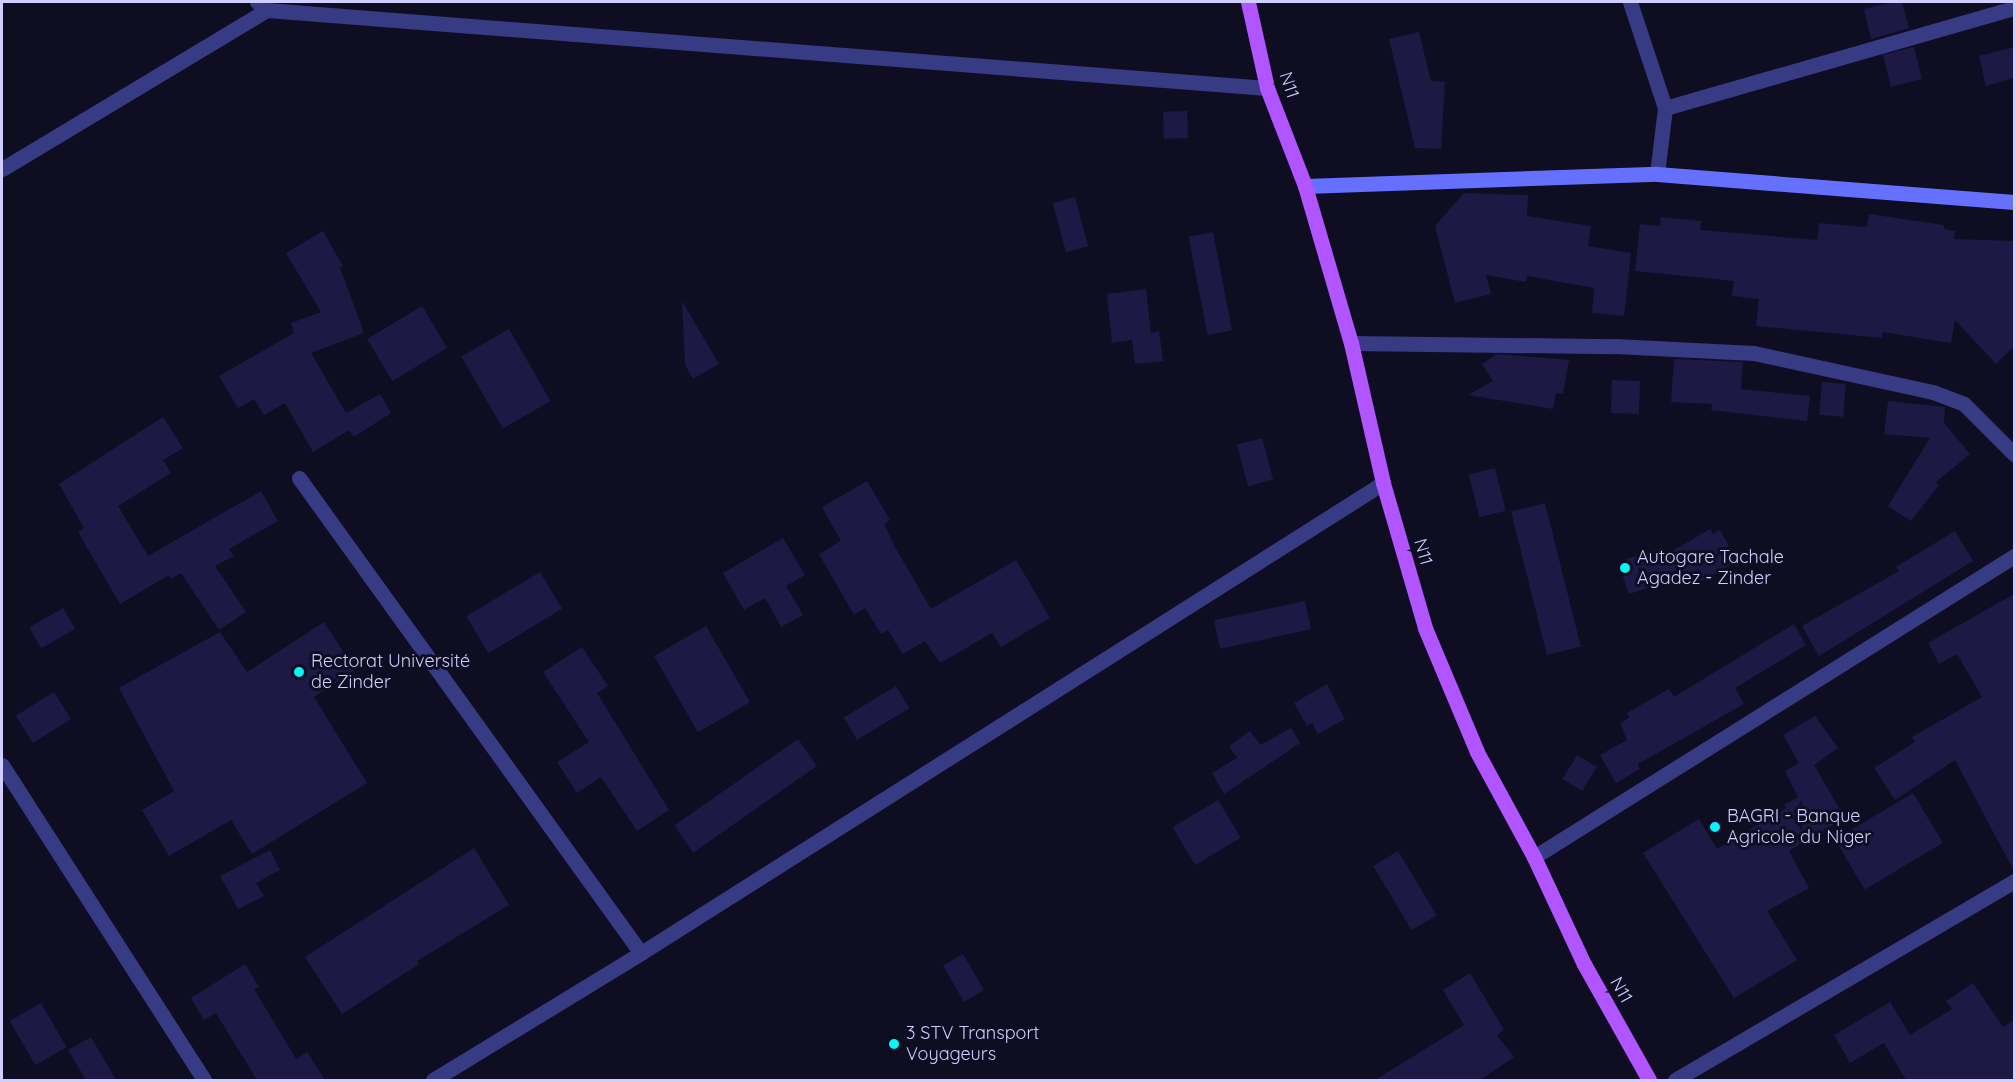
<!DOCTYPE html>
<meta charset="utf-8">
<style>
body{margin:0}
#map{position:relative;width:2016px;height:1082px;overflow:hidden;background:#0f0d22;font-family:Quicksand,sans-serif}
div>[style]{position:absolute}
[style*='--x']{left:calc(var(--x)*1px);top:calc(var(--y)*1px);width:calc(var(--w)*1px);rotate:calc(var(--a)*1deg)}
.building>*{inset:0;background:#1d1944;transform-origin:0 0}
.street>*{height:15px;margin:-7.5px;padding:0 7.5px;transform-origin:7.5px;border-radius:7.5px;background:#373b83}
.secondary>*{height:15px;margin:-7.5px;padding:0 7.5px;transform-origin:7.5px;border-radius:7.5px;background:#6570ff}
.primary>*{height:15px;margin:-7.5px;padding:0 7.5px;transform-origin:7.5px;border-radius:7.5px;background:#b055ff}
.dots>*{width:16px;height:16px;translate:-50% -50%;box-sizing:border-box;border:3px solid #0f0d22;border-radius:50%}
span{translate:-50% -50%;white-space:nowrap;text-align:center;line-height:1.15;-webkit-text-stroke:6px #0f0d22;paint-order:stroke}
.street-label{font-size:18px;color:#d0ceff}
.poi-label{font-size:18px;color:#d0ceff}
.left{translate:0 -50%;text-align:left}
.frame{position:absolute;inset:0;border:3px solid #d0ceff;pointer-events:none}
</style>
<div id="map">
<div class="building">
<i style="clip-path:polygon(1894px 2px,1902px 2px,1909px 28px,1871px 39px,1864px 9px)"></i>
<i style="clip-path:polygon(1419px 32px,1431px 81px,1445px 82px,1441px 149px,1415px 148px,1389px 39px)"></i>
<i style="left:1914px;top:47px;width:33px;height:32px;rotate:76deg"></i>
<i style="clip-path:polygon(2014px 47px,2014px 78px,1986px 86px,1979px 56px)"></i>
<i style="left:1187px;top:111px;width:27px;height:24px;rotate:88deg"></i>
<i style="clip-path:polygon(1464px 193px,1528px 195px,1527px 216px,1591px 226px,1588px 246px,1631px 253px,1624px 316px,1592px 313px,1594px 288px,1527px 276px,1526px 282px,1486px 275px,1491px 294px,1455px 303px,1435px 226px)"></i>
<i style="left:1075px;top:197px;width:51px;height:23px;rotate:75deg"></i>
<i style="clip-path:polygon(1869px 214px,1944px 225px,1944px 229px,1955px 231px,1954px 239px,2014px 241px,2014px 346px,1996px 364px,1955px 320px,1951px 343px,1883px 332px,1882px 338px,1756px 326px,1759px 299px,1732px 296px,1734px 281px,1635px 271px,1640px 224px,1660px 226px,1661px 217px,1701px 221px,1700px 230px,1817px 240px,1819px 223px,1867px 227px)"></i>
<i style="clip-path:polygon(323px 231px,343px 266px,340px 268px,364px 333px,311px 353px,346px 413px,380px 394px,391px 413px,354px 437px,349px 430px,313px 452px,285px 403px,264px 415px,254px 399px,238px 408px,219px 376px,294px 333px,291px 323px,321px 312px,286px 253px)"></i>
<i style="left:1213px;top:232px;width:100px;height:25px;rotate:79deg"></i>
<i style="clip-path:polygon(1146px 289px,1151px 333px,1159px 331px,1163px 361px,1135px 364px,1132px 340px,1112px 343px,1107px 294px)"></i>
<i style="clip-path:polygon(682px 301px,719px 364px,693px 379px,685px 365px)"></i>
<i style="left:422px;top:306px;width:49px;height:64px;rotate:59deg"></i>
<i style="left:509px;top:329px;width:83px;height:55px;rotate:60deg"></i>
<i style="clip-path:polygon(1497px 354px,1569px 360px,1563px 394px,1556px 393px,1553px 409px,1468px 395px,1493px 381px,1482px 364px)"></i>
<i style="clip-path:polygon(1674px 359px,1743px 362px,1741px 389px,1810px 396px,1807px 421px,1711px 410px,1712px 404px,1671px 402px)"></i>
<i style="left:1612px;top:380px;width:28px;height:33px;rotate:2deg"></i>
<i style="left:1822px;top:382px;width:24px;height:33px;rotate:5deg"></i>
<i style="clip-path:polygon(1888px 401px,1945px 407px,1944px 423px,1970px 454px,1936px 482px,1939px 485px,1911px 521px,1888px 506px,1930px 438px,1884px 434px)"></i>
<i style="clip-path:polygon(163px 417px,183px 448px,163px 460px,171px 473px,118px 506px,148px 556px,261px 491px,278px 521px,229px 549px,234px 556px,215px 566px,246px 612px,219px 630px,181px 573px,171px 579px,169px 575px,120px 604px,78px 532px,84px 528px,59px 484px)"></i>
<i style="left:1262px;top:438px;width:43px;height:26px;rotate:75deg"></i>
<i style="left:1495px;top:468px;width:44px;height:27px;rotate:76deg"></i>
<i style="clip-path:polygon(867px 481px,890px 520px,884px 524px,895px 547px,931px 609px,1016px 560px,1050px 618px,1001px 647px,992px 633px,940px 663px,925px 641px,903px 654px,888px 630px,881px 634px,865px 608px,854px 615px,819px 554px,841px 541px,822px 507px)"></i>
<i style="left:1545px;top:503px;width:148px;height:35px;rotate:76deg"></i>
<i style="clip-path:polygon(1710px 529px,1713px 534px,1720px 530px,1735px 557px,1730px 560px,1732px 564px,1698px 583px,1696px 580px,1689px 584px,1685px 577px,1679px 578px,1629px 594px,1618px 562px,1661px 548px,1664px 556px)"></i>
<i style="clip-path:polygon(1955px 531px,1973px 561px,1819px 656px,1802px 626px,1899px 571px,1896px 567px)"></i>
<i style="clip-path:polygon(783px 538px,805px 575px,786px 586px,803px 615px,781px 627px,765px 598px,744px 610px,723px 573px)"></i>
<i style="left:540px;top:572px;width:43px;height:86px;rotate:59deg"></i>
<i style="clip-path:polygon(2014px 594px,2014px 871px,1955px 760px,1895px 800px,1874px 768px,1915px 742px,1912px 737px,1982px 697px,1957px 654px,1939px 664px,1928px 643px)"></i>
<i style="left:1305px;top:601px;width:29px;height:93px;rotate:78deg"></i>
<i style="left:63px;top:608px;width:24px;height:39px;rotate:60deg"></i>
<i style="clip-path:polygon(324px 622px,355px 670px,314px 697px,367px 783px,252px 854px,231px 820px,169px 856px,142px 810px,174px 791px,119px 688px,220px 632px,247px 672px)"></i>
<i style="clip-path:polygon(1794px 624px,1806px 645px,1735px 688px,1744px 704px,1638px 764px,1640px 769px,1616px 783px,1600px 755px,1627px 740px,1620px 723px,1629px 718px,1627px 713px,1669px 689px,1674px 697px)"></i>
<i style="left:706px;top:626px;width:88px;height:60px;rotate:60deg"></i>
<i style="clip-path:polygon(582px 647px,608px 686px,597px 693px,669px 810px,637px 831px,601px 777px,577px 793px,557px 762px,589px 742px,543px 672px)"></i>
<i style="clip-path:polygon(1327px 684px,1345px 719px,1318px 734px,1312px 723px,1307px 726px,1294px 703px)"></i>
<i style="left:896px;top:686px;width:26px;height:61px;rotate:59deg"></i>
<i style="left:54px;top:692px;width:32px;height:45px;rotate:58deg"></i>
<i style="clip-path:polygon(1815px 716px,1838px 748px,1814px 765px,1845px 818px,1789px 851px,1809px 888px,1767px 911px,1797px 960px,1734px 998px,1643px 853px,1699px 819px,1717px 849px,1786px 808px,1784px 805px,1798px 797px,1785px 771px,1799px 763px,1783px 735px)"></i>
<i style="clip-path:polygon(1291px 728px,1300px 743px,1224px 794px,1212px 773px,1237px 758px,1229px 746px,1250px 731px,1260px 745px)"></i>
<i style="left:798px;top:739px;width:33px;height:151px;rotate:55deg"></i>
<i style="left:1577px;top:755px;width:23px;height:28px;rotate:31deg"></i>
<i style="left:1913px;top:793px;width:58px;height:91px;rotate:59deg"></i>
<i style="left:1218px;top:800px;width:44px;height:53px;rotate:59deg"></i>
<i style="clip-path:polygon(474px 848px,509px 905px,417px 961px,419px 964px,342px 1014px,305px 957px)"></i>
<i style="clip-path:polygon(270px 850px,280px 870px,256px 883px,264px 896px,238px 909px,220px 876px)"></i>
<i style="left:1398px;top:851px;width:75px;height:29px;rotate:59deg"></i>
<i style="left:963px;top:954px;width:42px;height:23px;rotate:60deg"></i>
<i style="clip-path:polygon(245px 964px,259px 987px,254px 989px,296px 1059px,307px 1052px,325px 1080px,257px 1080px,216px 1013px,204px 1020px,191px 998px)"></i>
<i style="clip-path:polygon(1470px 973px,1504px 1030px,1497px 1035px,1514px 1057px,1480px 1080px,1375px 1080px,1464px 1025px,1443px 990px)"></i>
<i style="clip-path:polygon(1973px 983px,2003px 1027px,2014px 1020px,2014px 1080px,1906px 1080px,1884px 1043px,1850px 1063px,1834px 1035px,1890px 1002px,1910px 1035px,1952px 1009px,1946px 1001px)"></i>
<i style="left:41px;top:1003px;width:51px;height:36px;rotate:60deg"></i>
<i style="clip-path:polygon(91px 1037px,116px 1080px,86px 1080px,68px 1050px)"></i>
</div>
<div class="street">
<i style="--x:257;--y:2;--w:13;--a:39"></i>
<i style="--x:267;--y:10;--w:1003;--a:4.46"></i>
<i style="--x:1630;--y:2;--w:112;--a:71.7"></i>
<i style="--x:1665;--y:108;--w:66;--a:96.9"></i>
<i style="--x:1665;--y:108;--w:363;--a:-16"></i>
<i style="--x:2;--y:169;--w:309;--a:-31"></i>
<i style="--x:1351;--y:343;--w:264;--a:0.7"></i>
<i style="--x:1615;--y:346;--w:139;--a:2.9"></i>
<i style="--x:1754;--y:353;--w:183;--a:12.3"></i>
<i style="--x:1933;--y:392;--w:33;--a:21"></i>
<i style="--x:1964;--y:404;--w:71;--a:45"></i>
<i style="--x:299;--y:478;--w:585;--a:54.25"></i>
<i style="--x:2;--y:765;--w:374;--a:57.3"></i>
<i style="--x:1534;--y:857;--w:567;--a:-32.09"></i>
<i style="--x:433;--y:1080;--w:244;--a:-31.4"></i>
<i style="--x:641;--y:953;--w:878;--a:-32.35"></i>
<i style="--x:1675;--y:1080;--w:393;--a:-30.4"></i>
</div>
<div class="secondary">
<i style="--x:1305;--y:186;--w:352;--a:-2"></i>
<i style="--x:1657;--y:174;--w:358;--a:4.5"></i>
</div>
<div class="primary">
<i style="--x:1248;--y:2;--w:88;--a:77.5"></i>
<i style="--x:1267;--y:88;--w:105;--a:68.8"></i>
<i style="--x:1305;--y:186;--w:164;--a:73.7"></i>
<i style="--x:1351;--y:343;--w:144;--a:77.1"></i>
<i style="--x:1383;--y:483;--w:151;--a:73.8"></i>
<i style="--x:1425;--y:628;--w:134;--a:67.2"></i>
<i style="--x:1477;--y:752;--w:119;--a:61.5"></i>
<i style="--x:1534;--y:857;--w:118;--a:65"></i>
<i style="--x:1584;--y:964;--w:133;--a:60.7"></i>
</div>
<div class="dots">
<i style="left:1625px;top:568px;background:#00f8f9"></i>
<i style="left:299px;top:672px;background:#00f8f9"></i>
<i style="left:1715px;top:827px;background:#00f8f9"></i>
<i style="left:894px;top:1044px;background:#00f8f9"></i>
</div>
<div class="street-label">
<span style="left:1289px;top:85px;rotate:72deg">N11</span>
<span style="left:1423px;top:552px;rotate:74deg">N11</span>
<span style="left:1621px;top:990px;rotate:61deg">N11</span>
</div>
<div class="poi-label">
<span class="left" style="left:1637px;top:568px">Autogare Tachale<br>Agadez - Zinder</span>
<span class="left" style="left:311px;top:672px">Rectorat Université<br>de Zinder</span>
<span class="left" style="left:1727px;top:827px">BAGRI - Banque<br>Agricole du Niger</span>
<span class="left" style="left:906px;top:1044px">3 STV Transport<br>Voyageurs</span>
</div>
<div class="frame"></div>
</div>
